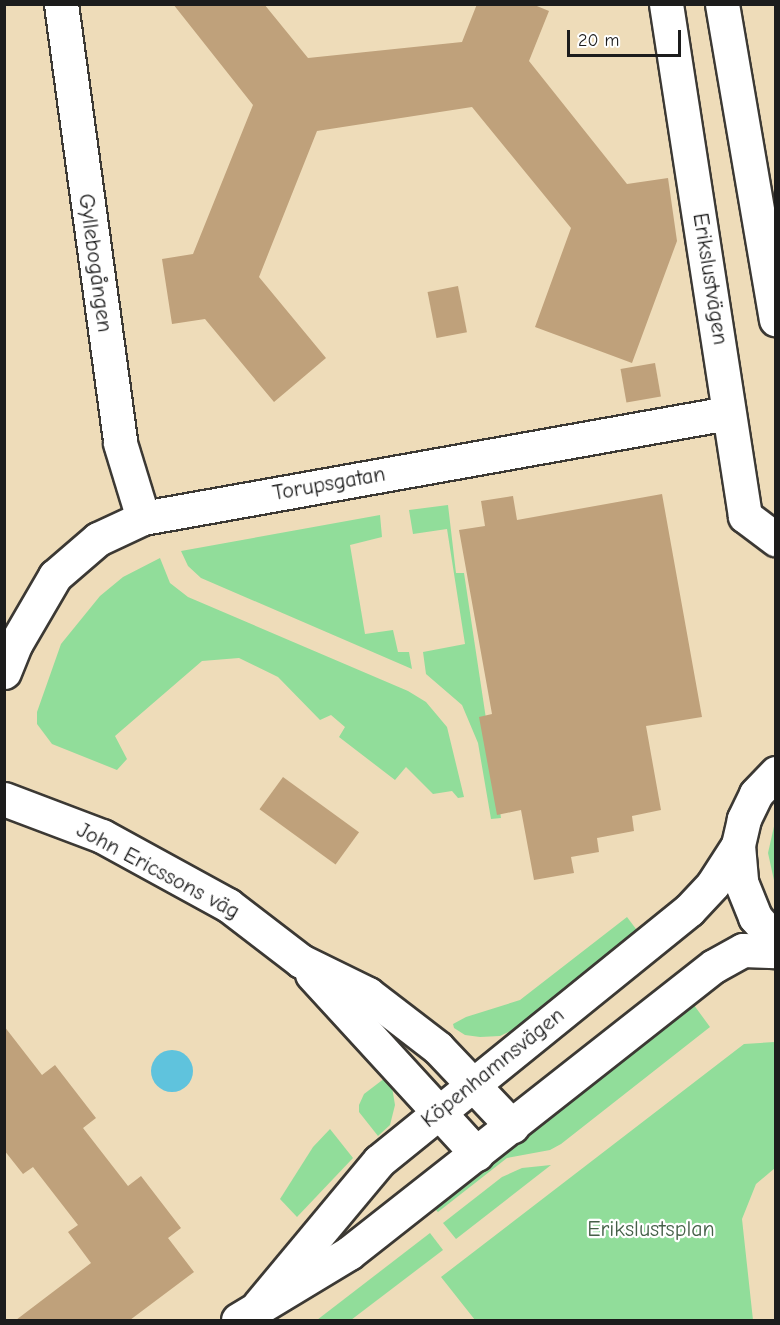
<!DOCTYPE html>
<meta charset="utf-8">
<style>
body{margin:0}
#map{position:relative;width:780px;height:1325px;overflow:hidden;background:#eedcb9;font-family:"Comic Neue",sans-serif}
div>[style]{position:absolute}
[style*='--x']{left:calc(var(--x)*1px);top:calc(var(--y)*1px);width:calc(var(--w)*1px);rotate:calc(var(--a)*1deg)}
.green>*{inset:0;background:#91dd9a}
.water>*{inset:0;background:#5fc3dd}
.round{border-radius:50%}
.building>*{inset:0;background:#bfa17b;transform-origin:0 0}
.roads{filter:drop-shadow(2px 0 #3c3934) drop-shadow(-2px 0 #3c3934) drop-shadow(0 2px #3c3934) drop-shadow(0 -2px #3c3934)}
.minor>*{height:33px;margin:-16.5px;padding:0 16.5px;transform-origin:16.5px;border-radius:16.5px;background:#fff}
span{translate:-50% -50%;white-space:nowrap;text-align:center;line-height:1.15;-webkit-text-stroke:4.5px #fff;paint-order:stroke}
.street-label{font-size:22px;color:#1c1c1c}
.park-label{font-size:22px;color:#456048}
.frame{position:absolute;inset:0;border:6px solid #1c1c1c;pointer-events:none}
.scale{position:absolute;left:567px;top:30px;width:114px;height:27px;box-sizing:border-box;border:3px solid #1c1c1c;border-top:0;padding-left:8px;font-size:18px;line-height:21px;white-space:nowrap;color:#1c1c1c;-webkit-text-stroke:4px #fff;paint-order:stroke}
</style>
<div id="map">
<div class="green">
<i style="clip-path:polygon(448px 505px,456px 573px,464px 573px,501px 818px,491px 819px,478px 743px,462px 705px,426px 674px,423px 652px,465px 644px,447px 529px,413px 534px,409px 510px)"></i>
<i style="clip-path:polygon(380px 515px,382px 537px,350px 545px,365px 634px,393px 630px,398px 652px,409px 652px,412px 669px,201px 578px,188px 566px,181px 551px)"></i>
<i style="clip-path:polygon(160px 558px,170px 583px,188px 597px,408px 691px,426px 702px,447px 727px,464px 797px,458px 798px,452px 791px,433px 794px,406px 767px,395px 780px,339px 737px,345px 727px,331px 715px,320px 720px,278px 677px,239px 658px,202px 661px,115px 736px,127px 759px,117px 770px,52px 744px,37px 724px,37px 712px,61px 644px,100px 596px,123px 577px)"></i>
<i style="clip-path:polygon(775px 822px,775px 885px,768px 853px)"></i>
<i style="clip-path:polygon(627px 917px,639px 933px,521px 1026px,500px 1036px,480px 1037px,465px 1035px,454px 1028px,453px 1024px,466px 1017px,520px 1000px)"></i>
<i style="clip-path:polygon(691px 1001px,710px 1027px,561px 1144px,550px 1150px,507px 1158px,438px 1212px,432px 1206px)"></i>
<i style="clip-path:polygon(775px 1042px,775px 1168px,756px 1184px,742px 1219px,753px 1320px,475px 1320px,441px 1277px,744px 1044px)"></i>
<i style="clip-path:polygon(385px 1078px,392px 1087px,395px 1105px,390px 1125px,378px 1136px,359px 1112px,359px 1105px,364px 1094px)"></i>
<i style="clip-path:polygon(330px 1129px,353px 1158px,297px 1217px,280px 1199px,313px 1147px)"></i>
<i style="clip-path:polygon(551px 1165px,456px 1239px,443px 1223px,502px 1177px,522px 1168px)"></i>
<i style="clip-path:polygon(430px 1233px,443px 1250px,351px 1320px,317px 1320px)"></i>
</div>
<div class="water">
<i class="round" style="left:151px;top:1050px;width:42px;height:42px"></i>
</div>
<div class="building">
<i style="clip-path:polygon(173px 4px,264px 4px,308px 58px,462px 42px,477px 4px,532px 4px,549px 11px,529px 61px,627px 184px,668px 178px,677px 241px,632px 363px,535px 327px,571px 228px,472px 107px,317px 131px,259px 277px,326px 358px,274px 402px,205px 319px,172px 324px,162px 259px,193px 254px,253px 105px)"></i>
<i style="left:458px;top:286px;width:47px;height:31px;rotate:79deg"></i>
<i style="left:655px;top:363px;width:34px;height:35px;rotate:80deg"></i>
<i style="clip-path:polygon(662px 494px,702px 717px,646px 726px,661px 810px,632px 816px,634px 831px,597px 838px,599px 852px,571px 857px,574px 873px,534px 880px,521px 810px,497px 815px,479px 717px,492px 714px,459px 530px,485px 526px,481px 501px,513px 496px,517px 520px)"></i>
<i style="left:283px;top:777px;width:94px;height:40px;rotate:36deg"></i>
<i style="clip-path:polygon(4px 1026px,42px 1075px,55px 1065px,96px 1118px,83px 1128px,128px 1186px,141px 1176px,181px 1228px,168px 1238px,194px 1272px,130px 1320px,16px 1320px,91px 1263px,68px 1232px,78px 1225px,33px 1167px,23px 1174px,4px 1150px)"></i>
</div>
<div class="roads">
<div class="minor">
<i style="--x:61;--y:4;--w:443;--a:82.3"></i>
<i style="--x:120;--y:443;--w:78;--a:73"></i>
<i style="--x:666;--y:4;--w:518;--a:81.23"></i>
<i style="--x:745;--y:516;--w:39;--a:37"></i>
<i style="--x:722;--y:4;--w:320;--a:80.3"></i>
<i style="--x:4;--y:672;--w:31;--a:-68"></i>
<i style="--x:16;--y:643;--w:78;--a:-59.8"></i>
<i style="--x:55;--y:576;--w:57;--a:-40.7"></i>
<i style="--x:98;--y:539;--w:50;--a:-25"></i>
<i style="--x:143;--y:518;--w:594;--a:-10.18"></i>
<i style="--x:776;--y:773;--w:29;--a:134"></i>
<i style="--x:756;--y:794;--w:28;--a:116"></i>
<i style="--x:744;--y:819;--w:27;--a:103"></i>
<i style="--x:738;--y:845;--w:37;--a:85"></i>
<i style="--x:741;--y:882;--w:38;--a:68"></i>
<i style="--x:755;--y:917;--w:32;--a:49"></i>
<i style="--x:4;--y:799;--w:105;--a:20.7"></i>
<i style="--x:102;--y:836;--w:144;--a:28.7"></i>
<i style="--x:228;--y:905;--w:92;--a:37.5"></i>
<i style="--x:301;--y:961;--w:75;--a:26.2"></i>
<i style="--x:368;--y:994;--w:88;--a:37.6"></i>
<i style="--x:438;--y:1048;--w:108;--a:46.5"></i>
<i style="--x:312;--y:974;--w:244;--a:47.5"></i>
<i style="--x:259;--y:1305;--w:187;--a:-50.2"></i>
<i style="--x:379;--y:1161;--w:399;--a:-39"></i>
<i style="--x:689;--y:910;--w:35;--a:-47"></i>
<i style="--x:713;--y:884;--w:46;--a:-57.3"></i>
<i style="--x:238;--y:1320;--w:130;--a:-31.1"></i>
<i style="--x:349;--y:1253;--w:464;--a:-38.2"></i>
<i style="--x:714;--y:966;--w:33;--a:-29"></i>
<i style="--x:743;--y:950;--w:33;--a:2"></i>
</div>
</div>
<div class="street-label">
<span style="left:95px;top:263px;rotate:82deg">Gyllebogången</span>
<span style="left:710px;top:279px;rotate:81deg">Erikslustvägen</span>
<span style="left:329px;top:484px;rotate:-10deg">Torupsgatan</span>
<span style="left:158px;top:871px;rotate:28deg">John Ericssons väg</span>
<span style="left:493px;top:1068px;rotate:-39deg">Köpenhamnsvägen</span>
</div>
<div class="park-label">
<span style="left:651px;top:1230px">Erikslustsplan</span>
</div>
<div class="frame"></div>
<div class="scale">20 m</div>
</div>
